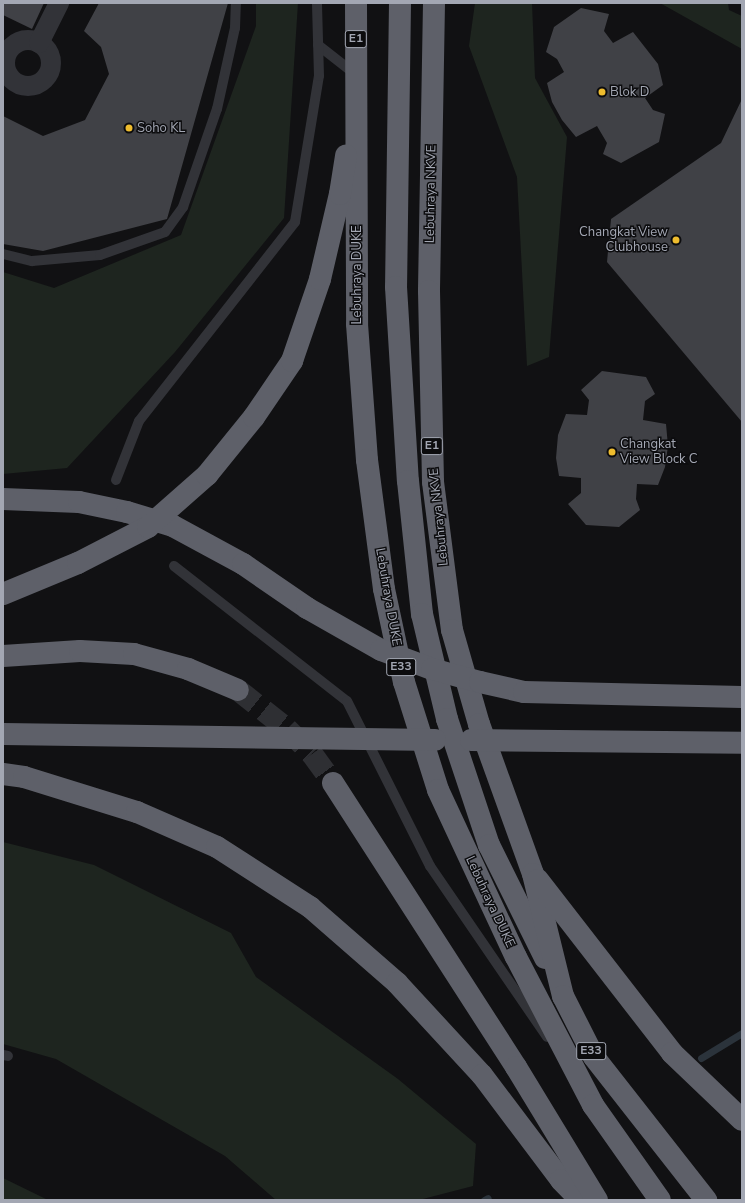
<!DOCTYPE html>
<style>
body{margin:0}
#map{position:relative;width:745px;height:1203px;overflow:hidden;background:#111113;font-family:"Nunito Sans",sans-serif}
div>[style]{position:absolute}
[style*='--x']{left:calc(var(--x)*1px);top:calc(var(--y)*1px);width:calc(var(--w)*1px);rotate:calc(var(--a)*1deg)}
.green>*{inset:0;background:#1e251f}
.stream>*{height:7px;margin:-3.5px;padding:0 3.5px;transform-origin:3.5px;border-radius:3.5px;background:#2b333b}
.building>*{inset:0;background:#404146}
.highway-tunnel>*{height:22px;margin-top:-11px;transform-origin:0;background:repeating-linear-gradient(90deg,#2e2f33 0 22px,transparent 0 33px)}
.lane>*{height:10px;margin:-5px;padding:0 5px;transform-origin:5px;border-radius:5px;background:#323338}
.street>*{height:20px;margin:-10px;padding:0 10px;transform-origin:10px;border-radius:10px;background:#323338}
.street>.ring{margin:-10px;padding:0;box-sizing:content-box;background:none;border:20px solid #323338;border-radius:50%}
.highway>*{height:22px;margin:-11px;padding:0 11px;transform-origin:11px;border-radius:11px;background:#5e6069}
.dots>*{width:11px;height:11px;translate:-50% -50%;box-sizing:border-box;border:2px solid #0c0c0e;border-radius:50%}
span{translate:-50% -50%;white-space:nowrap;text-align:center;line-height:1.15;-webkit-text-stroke:3px #0c0c0e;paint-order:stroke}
.shield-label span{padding:1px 3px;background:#0c0c0e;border:1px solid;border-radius:3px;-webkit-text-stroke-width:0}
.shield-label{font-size:12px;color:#a3a7b3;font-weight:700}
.poi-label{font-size:13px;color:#a3a7b3}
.left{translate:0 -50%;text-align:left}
.right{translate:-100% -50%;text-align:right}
.street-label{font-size:13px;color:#a3a7b3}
.frame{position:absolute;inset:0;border:4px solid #a3a7b3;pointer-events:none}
</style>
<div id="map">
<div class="green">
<i style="clip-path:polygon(256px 3px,298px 3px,284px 218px,175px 352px,67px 468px,3px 474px,3px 272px,54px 288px,181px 235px,256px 26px)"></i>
<i style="clip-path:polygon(475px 3px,532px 3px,535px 78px,567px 137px,549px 357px,527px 366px,517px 177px,469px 46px)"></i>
<i style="clip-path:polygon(660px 3px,728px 3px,729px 10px,742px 16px,742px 49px)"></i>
<i style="clip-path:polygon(3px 842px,94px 865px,231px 933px,256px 977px,398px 1079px,476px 1144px,473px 1186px,419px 1200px,276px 1200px,225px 1156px,56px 1059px,3px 1044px)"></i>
<i style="clip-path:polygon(3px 1178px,48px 1200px,3px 1200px)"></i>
</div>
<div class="stream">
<i style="--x:701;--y:1058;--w:48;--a:-31.4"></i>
<i style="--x:484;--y:1200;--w:4;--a:-27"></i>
</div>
<div class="building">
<i style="clip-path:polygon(3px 3px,44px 3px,32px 29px,3px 15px)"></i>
<i style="clip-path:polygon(99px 3px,228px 3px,167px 219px,43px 251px,3px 244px,3px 116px,43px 136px,85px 120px,109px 74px,101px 47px,84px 31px)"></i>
<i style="clip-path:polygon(581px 8px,609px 14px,604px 31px,613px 43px,633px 32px,658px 64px,663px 85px,645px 98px,653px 110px,665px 114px,659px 142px,621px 163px,603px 154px,607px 143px,597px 126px,576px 137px,562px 120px,552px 102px,547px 83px,564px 72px,557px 59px,546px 52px,554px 27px)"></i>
<i style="clip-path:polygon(742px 99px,742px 422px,607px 262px,611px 219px,721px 143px)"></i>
<i style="clip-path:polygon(602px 371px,646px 377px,655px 394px,645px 401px,643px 420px,666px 424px,668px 446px,665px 467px,658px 485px,637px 484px,636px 499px,640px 510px,619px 527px,586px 525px,568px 504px,581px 493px,581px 478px,559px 476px,556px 458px,558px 435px,566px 414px,587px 415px,589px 400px,581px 390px)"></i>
</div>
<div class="highway-tunnel">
<i style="--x:238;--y:690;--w:63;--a:38.5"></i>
<i style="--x:287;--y:729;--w:35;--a:45"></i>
<i style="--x:312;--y:754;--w:36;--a:54"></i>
</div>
<div class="lane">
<i style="--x:318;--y:45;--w:47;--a:38.1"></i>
<i style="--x:3;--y:254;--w:30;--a:14"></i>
<i style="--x:32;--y:261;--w:68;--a:-5"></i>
<i style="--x:100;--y:255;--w:69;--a:-19.5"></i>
<i style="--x:165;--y:232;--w:31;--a:-54"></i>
<i style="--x:183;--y:207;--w:104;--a:-70.9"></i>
<i style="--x:217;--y:109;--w:83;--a:-77.5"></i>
<i style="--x:235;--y:28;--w:25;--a:-88"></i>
<i style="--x:116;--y:480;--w:63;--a:-68.7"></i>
<i style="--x:139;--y:421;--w:253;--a:-51.9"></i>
<i style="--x:295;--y:222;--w:148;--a:-80.7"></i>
<i style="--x:319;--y:76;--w:73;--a:-91.6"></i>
<i style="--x:174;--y:566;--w:219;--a:38"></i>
<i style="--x:347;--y:701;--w:185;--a:63.3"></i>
<i style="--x:430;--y:866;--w:207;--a:55.6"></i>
<i style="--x:3;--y:1055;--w:5;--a:11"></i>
</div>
<div class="street">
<i class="ring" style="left:5px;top:40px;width:26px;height:26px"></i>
<i style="--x:39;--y:43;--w:45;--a:-63.4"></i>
</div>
<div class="highway">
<i style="--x:356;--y:3;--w:321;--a:89.8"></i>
<i style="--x:357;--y:324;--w:136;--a:85.8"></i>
<i style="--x:367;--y:460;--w:130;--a:82.5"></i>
<i style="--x:384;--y:589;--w:95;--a:77.9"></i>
<i style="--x:404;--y:682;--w:113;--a:72.5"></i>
<i style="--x:438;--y:790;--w:184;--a:65"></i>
<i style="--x:516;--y:957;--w:167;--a:62.5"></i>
<i style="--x:593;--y:1105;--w:116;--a:54.8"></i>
<i style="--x:400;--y:3;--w:284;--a:90.8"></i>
<i style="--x:396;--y:287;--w:194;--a:86.5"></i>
<i style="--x:408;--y:481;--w:134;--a:84"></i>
<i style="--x:422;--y:614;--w:108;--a:76.6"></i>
<i style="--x:447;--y:719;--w:133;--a:71.6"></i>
<i style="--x:489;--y:845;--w:126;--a:63.6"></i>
<i style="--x:434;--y:3;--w:288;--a:91"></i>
<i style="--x:429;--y:291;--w:191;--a:88.8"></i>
<i style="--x:433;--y:482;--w:149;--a:82.7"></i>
<i style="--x:452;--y:630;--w:98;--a:74"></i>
<i style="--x:479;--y:724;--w:159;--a:70.2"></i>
<i style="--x:533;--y:874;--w:126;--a:76.2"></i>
<i style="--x:563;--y:996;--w:68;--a:63.1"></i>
<i style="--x:594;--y:1057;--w:182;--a:51.9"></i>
<i style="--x:3;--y:499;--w:76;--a:2.3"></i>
<i style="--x:79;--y:502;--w:49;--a:11.8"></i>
<i style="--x:127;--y:512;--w:48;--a:16.9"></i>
<i style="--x:173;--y:526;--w:80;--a:28.5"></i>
<i style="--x:243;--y:564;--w:78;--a:34.5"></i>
<i style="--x:307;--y:608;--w:85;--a:29.6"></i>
<i style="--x:381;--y:650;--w:54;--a:20.4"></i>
<i style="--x:432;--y:669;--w:50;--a:15.2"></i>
<i style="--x:480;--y:682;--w:45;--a:12.8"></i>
<i style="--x:524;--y:692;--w:218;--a:1.3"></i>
<i style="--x:3;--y:594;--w:81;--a:-22.5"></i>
<i style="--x:78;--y:563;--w:79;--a:-27.2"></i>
<i style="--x:148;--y:527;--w:79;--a:-41.4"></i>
<i style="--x:207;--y:475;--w:75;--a:-51"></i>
<i style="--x:254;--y:417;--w:68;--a:-55.8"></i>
<i style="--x:292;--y:361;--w:87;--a:-71.1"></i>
<i style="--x:320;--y:279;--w:87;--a:-76.8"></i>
<i style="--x:340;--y:194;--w:39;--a:-81"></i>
<i style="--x:3;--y:656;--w:77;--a:-3.7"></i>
<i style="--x:80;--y:651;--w:54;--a:3.2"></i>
<i style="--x:134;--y:654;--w:56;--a:15.5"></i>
<i style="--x:188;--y:669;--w:54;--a:22.8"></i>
<i style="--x:3;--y:734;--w:432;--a:0.8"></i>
<i style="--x:471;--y:740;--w:271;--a:0.6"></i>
<i style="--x:3;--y:774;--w:21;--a:8"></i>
<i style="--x:24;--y:777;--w:118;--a:17.2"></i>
<i style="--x:137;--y:812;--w:87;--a:23.6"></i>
<i style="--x:217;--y:847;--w:111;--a:32.8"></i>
<i style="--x:310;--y:907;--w:116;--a:41.1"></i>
<i style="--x:397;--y:983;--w:125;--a:47.3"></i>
<i style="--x:482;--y:1075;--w:131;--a:53"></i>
<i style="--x:561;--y:1180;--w:28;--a:46"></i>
<i style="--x:333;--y:783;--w:338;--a:57.2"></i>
<i style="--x:516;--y:1067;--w:156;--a:58.7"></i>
<i style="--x:538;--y:880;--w:219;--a:52.2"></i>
<i style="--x:672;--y:1053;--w:97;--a:43.7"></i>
</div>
<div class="dots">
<i style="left:602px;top:92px;background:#eebc2e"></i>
<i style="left:129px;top:128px;background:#eebc2e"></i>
<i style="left:676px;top:240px;background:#eebc2e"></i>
<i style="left:612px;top:452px;background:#eebc2e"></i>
</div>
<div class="shield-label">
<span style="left:356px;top:39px">E1</span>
<span style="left:432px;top:446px">E1</span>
<span style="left:401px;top:667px">E33</span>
<span style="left:591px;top:1051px">E33</span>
</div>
<div class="poi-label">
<span class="left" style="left:610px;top:92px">Blok D</span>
<span class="left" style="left:137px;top:128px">Soho KL</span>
<span class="right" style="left:668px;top:240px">Changkat View<br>Clubhouse</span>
<span class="left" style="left:620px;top:452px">Changkat<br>View Block C</span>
</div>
<div class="street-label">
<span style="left:431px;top:194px;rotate:-89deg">Lebuhraya NKVE</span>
<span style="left:357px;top:275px;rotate:-90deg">Lebuhraya DUKE</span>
<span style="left:439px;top:517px;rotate:-96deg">Lebuhraya NKVE</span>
<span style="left:388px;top:597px;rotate:80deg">Lebuhraya DUKE</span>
<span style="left:490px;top:902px;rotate:65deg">Lebuhraya DUKE</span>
</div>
<div class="frame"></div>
</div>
